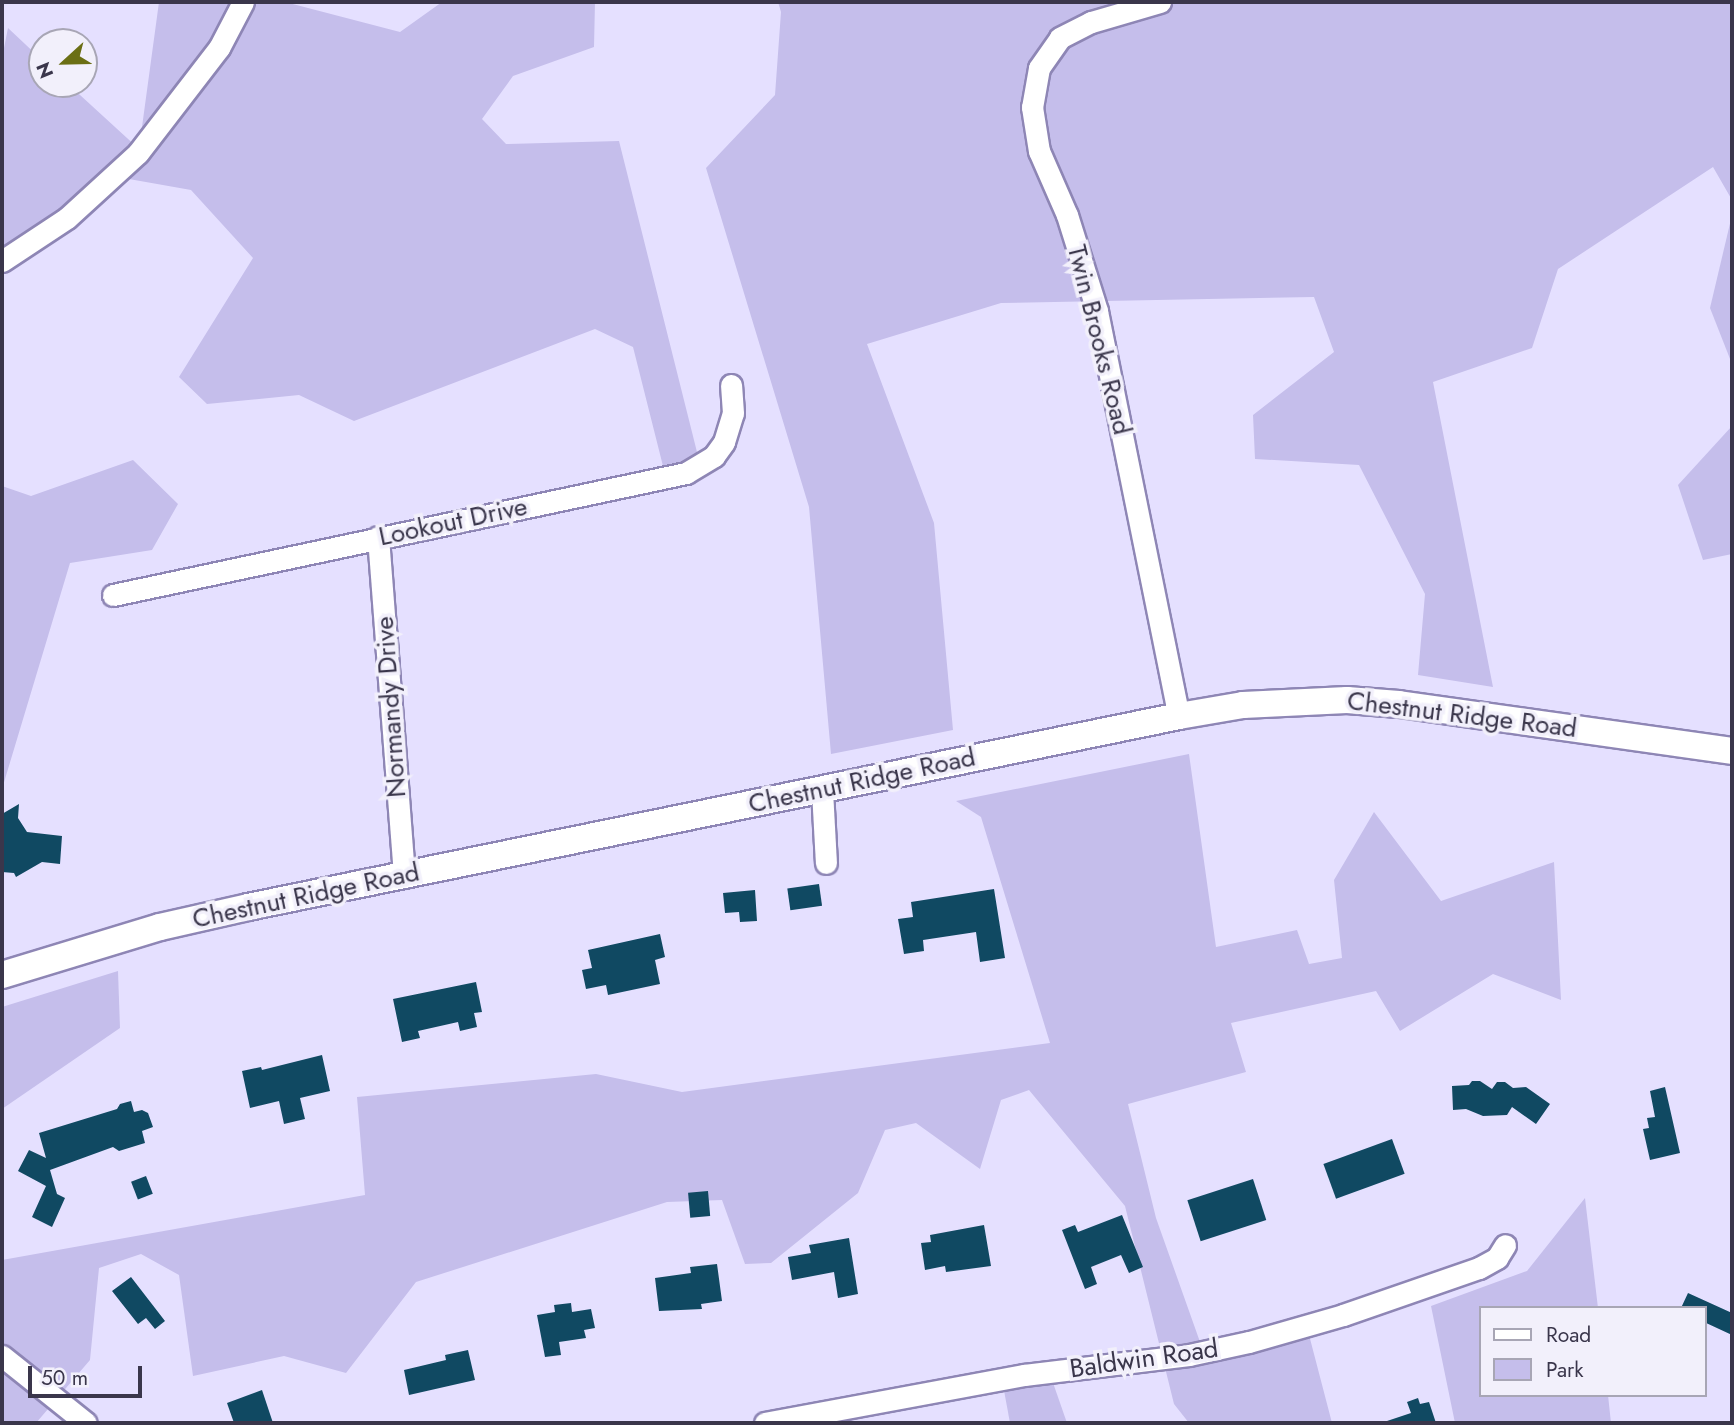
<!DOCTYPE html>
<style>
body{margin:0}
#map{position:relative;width:1734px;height:1425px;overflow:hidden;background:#e5e0ff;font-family:Jost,sans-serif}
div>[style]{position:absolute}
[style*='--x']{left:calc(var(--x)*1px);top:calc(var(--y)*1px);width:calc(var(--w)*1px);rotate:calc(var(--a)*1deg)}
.green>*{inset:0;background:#c5beeb}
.building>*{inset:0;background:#104962;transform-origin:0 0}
.roads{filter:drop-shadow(2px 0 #8e86b5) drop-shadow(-2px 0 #8e86b5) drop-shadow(0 2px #8e86b5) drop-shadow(0 -2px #8e86b5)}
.minor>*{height:21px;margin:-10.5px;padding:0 10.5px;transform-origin:10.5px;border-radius:10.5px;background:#fff}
.major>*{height:26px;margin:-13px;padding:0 13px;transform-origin:13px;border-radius:13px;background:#fff}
span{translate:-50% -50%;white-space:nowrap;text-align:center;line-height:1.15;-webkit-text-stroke:7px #f2f0fb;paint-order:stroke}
.street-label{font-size:26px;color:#3a364b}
.frame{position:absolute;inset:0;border:4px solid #3a364b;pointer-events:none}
.legend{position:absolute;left:1479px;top:1306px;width:228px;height:91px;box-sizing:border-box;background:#f2f0fb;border:2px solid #a8a6b5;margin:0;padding:9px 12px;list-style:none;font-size:21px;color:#3a364b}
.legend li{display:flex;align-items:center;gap:14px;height:35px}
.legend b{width:35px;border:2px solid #a8a6b5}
.north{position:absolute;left:28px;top:28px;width:70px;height:70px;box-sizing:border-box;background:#f2f0fb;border:2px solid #a8a6b5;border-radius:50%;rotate:248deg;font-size:19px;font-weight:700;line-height:28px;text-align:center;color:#3a364b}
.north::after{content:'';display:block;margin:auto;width:24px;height:32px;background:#6b6f14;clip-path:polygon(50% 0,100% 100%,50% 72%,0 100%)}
.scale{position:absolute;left:28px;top:1366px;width:114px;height:32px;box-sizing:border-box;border:4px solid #3a364b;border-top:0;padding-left:9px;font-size:21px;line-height:24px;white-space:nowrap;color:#3a364b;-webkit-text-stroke:5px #f2f0fb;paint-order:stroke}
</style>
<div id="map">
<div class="green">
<i style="clip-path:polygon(159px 2px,285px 2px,400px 32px,442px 2px,595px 2px,594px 47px,513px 76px,482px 119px,506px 144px,619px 141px,699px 460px,666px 478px,633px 347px,595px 329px,354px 421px,299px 395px,207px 404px,179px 377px,253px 258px,191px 190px,112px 176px,2px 251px,2px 58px,8px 28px,42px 60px,42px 84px,68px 84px,139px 149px)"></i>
<i style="clip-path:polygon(778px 2px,1732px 2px,1732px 200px,1713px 167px,1558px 269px,1532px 348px,1433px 382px,1493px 687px,1418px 675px,1425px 594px,1359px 465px,1255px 459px,1253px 415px,1334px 352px,1314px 297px,1001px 303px,867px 344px,934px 523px,953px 730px,831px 754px,809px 507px,706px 168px,775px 95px,781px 12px)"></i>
<i style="clip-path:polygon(1732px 215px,1732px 364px,1710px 308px)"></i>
<i style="clip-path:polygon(1732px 426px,1732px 554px,1703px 560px,1678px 485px)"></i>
<i style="clip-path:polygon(133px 460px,178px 504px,152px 550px,70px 563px,2px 789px,2px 486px,31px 496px)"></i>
<i style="clip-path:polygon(1189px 754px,1216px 947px,1297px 930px,1309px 964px,1342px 958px,1334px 880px,1374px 812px,1441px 901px,1554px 862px,1561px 1000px,1493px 974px,1400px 1031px,1376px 991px,1231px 1023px,1246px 1072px,1128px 1104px,1156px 1218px,1205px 1356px,1308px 1331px,1332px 1423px,1189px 1423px,1174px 1404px,1125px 1206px,1029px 1090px,1001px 1100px,980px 1169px,916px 1123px,885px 1130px,858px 1193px,771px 1263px,745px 1264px,722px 1200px,667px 1202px,416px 1282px,346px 1373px,284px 1356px,193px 1376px,179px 1275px,141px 1254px,99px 1268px,90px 1360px,36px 1423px,2px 1423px,2px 1260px,365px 1195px,357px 1097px,596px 1074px,682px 1092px,1050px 1043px,981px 817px,956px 801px)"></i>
<i style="clip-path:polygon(118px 971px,120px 1028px,2px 1109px,2px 1007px)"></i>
<i style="clip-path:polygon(1585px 1198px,1598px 1308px,1480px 1308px,1480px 1395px,1608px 1395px,1611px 1423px,1455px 1423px,1431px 1306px,1527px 1271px)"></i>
<i style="clip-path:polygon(1051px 1377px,1067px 1423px,1010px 1423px,1003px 1385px)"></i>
</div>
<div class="building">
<i style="clip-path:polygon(19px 804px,18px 818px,27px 832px,62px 836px,60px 864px,42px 862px,16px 877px,14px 873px,2px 872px,2px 814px)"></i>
<i style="left:819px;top:884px;width:22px;height:32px;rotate:82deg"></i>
<i style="clip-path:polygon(994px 889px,1005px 958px,980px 962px,976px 932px,923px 940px,924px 951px,904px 954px,898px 919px,913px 917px,911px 902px)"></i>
<i style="clip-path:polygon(755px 890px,757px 921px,740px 922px,739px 912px,725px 913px,723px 893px)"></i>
<i style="clip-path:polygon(660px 934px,665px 957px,655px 960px,660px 984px,608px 995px,606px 985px,586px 989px,582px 970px,592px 968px,588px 950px)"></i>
<i style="clip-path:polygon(476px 982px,482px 1012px,474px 1013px,477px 1027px,460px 1031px,458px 1022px,418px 1031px,420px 1038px,402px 1042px,393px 999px)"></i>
<i style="clip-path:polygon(322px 1055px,330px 1091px,300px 1098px,305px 1119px,284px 1124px,279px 1101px,250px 1108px,242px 1071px,261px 1067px,262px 1070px)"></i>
<i style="clip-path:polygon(1472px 1081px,1480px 1081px,1492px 1089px,1497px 1082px,1505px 1082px,1513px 1088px,1526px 1087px,1550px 1104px,1536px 1124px,1512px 1107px,1507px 1115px,1483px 1116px,1466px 1109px,1453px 1110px,1452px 1086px,1469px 1085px)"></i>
<i style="clip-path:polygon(1665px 1087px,1680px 1153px,1650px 1160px,1643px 1129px,1649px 1128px,1647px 1118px,1655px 1117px,1650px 1091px)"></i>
<i style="clip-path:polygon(131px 1101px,134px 1112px,142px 1110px,148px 1113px,153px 1127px,142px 1131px,145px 1143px,119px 1151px,113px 1147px,50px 1170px,57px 1194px,65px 1198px,52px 1227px,32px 1217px,46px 1186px,18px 1171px,29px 1150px,46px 1158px,39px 1133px,117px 1109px,120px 1104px)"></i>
<i style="left:1392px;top:1139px;width:37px;height:73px;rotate:70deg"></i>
<i style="left:146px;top:1176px;width:19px;height:16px;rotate:69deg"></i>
<i style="left:1253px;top:1179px;width:43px;height:69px;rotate:72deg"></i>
<i style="left:708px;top:1191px;width:25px;height:20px;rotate:85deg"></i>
<i style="clip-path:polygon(1122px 1215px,1143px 1267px,1129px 1273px,1121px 1255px,1091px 1267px,1097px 1284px,1085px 1289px,1062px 1230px,1075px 1225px,1078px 1232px)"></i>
<i style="clip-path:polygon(984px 1225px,991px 1266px,946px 1272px,945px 1266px,925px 1270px,921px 1243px,931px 1242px,930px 1235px)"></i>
<i style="clip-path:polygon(849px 1238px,858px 1294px,838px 1298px,834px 1272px,792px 1280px,788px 1257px,811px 1253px,809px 1245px)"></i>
<i style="clip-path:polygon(717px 1264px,722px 1301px,701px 1304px,702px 1309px,659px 1311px,655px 1278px,691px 1273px,690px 1267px)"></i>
<i style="clip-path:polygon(131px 1277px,165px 1321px,155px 1329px,146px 1318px,138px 1324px,112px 1291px)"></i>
<i style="clip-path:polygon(1688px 1293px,1732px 1313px,1732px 1335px,1704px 1322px,1704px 1308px,1681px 1308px)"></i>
<i style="clip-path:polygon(571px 1303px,572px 1312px,591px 1309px,595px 1328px,584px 1330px,586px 1338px,559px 1342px,561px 1355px,545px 1357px,537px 1315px,555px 1312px,554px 1305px)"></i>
<i style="clip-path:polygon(468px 1350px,475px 1380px,409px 1395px,404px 1370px,446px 1360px,445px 1355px)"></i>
<i style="clip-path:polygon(262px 1390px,273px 1423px,234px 1423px,227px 1403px)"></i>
<i style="clip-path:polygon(1418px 1398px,1420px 1404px,1429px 1402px,1436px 1423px,1387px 1423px,1387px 1421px,1411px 1413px,1407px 1402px)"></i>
</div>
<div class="roads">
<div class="minor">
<i style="--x:1160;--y:2;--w:72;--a:163.8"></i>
<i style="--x:1091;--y:22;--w:35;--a:153"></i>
<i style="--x:1060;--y:38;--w:37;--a:125"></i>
<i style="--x:1039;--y:68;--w:40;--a:100"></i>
<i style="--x:1032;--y:107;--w:45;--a:81"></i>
<i style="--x:1039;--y:151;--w:70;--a:66.4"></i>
<i style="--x:1067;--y:215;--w:101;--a:72.6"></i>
<i style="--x:1097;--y:311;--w:413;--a:78.6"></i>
<i style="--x:2;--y:261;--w:78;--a:-33.5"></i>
<i style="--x:67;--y:218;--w:96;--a:-42.5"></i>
<i style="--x:138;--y:153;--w:133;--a:-52.4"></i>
<i style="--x:219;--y:48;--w:52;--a:-62.4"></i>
<i style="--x:378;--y:537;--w:341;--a:85.6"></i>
<i style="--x:113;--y:595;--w:586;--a:-12.02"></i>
<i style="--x:686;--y:473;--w:33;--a:-31"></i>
<i style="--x:714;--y:456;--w:17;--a:-54"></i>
<i style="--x:724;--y:442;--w:30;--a:-73"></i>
<i style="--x:733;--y:413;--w:28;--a:-94"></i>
<i style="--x:822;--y:790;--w:73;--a:86.9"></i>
<i style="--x:2;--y:1356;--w:107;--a:38.6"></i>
<i style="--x:765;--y:1423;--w:263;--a:-10.5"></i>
<i style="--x:1024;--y:1375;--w:166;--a:-6.9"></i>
<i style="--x:1189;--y:1355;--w:61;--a:-12.2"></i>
<i style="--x:1249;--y:1342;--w:98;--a:-16"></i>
<i style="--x:1343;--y:1315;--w:144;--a:-19.1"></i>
<i style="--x:1479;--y:1268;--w:21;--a:-29"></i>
<i style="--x:1497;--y:1258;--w:15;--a:-58"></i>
</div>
<div class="major">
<i style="--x:2;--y:975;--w:165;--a:-16.9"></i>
<i style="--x:160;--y:927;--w:90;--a:-12.8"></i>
<i style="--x:248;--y:907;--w:950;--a:-11.59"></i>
<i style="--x:1179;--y:716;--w:65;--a:-9.8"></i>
<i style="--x:1243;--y:705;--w:104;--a:-2.8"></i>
<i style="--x:1347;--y:700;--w:52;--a:4.4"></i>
<i style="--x:1399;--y:704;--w:336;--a:8"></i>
</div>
</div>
<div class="street-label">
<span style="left:1099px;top:340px;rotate:76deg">Twin Brooks Road</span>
<span style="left:453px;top:522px;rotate:-12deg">Lookout Drive</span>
<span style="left:391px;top:707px;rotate:-94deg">Normandy Drive</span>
<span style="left:1462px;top:715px;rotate:7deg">Chestnut Ridge Road</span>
<span style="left:862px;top:781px;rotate:-12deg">Chestnut Ridge Road</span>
<span style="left:306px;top:896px;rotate:-12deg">Chestnut Ridge Road</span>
<span style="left:1144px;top:1359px;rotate:-8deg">Baldwin Road</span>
</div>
<div class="frame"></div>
<ul class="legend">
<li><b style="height:9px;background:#fff"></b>Road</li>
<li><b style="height:19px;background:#c5beeb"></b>Park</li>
</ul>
<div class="north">N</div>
<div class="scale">50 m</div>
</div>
